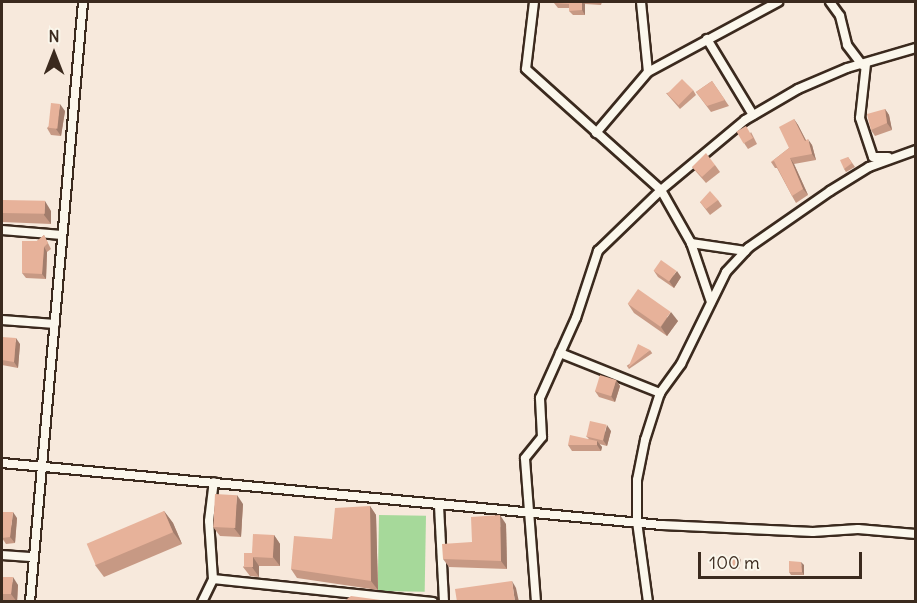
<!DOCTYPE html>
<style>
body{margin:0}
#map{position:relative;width:917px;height:603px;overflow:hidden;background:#f7e9dc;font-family:Delius,sans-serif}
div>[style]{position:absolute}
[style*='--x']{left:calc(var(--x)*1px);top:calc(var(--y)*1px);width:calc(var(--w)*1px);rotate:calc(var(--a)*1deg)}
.green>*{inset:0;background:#a6d99a;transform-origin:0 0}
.roads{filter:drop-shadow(2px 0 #3b2a1e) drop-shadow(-2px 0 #3b2a1e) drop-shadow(0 2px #3b2a1e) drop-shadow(0 -2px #3b2a1e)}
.minor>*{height:8px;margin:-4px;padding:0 4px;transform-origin:4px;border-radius:4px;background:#fbf7ec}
.wall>*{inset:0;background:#c79984;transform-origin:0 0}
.shaded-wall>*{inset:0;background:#a27d6c}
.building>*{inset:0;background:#e7b29a;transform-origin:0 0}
span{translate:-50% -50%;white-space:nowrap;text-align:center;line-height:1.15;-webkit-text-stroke:5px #fbf7ec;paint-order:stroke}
.frame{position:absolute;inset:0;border:3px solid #3b2a1e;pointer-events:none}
.north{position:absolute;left:24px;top:24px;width:60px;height:60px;-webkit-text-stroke:4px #fbf7ec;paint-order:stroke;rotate:0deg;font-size:16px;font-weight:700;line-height:24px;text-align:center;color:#3b2a1e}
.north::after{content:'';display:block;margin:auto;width:21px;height:27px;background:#3b2a1e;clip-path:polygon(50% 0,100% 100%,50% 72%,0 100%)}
.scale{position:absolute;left:698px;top:552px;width:164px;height:27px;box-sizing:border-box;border:3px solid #3b2a1e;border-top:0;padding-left:8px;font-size:18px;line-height:21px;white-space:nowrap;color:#3b2a1e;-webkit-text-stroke:4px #fbf7ec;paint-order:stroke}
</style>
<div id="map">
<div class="green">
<i style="left:379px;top:515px;width:47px;height:76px;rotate:1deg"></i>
</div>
<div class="roads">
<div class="minor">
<i style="--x:534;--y:2;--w:67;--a:96.8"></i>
<i style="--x:526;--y:69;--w:181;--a:41.9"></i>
<i style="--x:661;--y:190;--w:61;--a:60.5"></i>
<i style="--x:691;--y:243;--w:62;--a:71.3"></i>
<i style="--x:641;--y:2;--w:70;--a:84.3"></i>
<i style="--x:830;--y:2;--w:17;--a:54"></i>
<i style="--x:840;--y:16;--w:30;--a:76"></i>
<i style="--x:847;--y:45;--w:25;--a:53"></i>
<i style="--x:707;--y:39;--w:89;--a:58.8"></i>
<i style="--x:866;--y:64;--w:54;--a:96.3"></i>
<i style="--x:860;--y:118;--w:41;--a:71.6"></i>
<i style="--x:873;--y:157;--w:15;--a:0"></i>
<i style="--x:596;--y:133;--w:80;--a:-49.6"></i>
<i style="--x:648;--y:72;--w:148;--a:-28.3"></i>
<i style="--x:2;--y:230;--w:60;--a:4.8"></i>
<i style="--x:691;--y:243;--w:55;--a:8.4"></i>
<i style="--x:2;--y:320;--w:53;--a:4.3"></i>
<i style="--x:560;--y:353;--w:108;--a:21.8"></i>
<i style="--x:2;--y:463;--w:663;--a:5.37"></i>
<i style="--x:662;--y:525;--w:151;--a:2.7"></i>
<i style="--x:813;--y:532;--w:45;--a:-3.8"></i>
<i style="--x:858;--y:529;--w:58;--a:4.9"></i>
<i style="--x:439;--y:506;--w:96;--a:87"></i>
<i style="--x:2;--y:555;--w:31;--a:4"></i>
<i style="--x:213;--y:579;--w:221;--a:6"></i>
<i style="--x:30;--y:602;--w:602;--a:-84.95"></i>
<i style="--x:202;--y:602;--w:25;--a:-64"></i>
<i style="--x:213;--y:579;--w:58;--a:-93.9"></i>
<i style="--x:209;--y:521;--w:39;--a:-83"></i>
<i style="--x:536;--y:602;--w:144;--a:-94.4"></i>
<i style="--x:525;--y:458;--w:27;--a:-51"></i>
<i style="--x:542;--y:437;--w:39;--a:-93"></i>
<i style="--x:540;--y:398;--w:88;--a:-65.8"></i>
<i style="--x:576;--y:318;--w:71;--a:-71.8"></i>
<i style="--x:598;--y:251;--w:88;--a:-44.1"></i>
<i style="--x:661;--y:190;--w:109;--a:-39.8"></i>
<i style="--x:745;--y:120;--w:61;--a:-30.3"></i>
<i style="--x:798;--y:89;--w:53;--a:-23.2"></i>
<i style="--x:847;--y:68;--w:72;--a:-16.2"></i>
<i style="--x:648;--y:602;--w:81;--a:-97.8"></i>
<i style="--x:637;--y:522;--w:42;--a:-90"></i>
<i style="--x:637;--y:480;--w:41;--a:-78.7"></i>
<i style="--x:645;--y:440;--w:49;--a:-72.3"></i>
<i style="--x:660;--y:393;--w:36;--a:-54"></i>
<i style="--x:681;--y:364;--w:102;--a:-63.9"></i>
<i style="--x:726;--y:272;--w:33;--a:-47"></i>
<i style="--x:748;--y:248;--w:100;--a:-34.8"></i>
<i style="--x:830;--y:191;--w:46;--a:-31.6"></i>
<i style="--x:869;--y:167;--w:50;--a:-19.9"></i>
</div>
</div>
<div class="wall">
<i style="clip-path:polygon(554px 2px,602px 2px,601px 5px,585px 4px,585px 15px,573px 15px,569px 11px,569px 8px,558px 8px,554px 3px)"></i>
<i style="clip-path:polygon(712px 81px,729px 106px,711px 112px,696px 92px)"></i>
<i style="clip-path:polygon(693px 90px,696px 95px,680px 109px,666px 93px)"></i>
<i style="clip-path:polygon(885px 109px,889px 115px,892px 130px,875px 136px,871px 130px)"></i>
<i style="clip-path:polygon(65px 111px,61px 136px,51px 135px,47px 128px)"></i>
<i style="clip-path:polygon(794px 119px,798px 125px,806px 140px,812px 145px,816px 160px,794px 164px,808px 195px,796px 203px,792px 196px,777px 168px,775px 168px,771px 162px,789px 148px)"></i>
<i style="clip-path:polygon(751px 132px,757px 144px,748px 149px,744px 143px)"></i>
<i style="clip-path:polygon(848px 157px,855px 167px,846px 172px,844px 169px)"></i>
<i style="clip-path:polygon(715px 165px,720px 172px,706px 183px,692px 167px)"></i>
<i style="clip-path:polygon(2px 200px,51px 211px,51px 224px,2px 222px)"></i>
<i style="clip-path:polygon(718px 200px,722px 206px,710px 215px,700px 202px)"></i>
<i style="clip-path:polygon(44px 235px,51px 249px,47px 252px,46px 279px,26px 278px,22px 273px,37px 241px)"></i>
<i style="clip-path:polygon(654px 271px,681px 277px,674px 288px,658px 277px)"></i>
<i style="clip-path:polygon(628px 304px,678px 321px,667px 336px,634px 313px)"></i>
<i style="clip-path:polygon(2px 337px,20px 344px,18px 368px,2px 365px)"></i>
<i style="left:650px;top:350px;width:4px;height:28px;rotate:56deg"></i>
<i style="clip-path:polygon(616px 380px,620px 386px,615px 402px,599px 397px,595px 391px)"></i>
<i style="clip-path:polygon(611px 431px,607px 446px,599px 444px,602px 447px,601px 451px,572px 451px,568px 445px,589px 439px,586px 436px)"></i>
<i style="clip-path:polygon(243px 504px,241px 537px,220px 536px,213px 527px)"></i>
<i style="clip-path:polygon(370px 506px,376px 515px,378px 590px,297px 578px,291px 569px,332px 539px)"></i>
<i style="clip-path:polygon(164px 511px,173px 523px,182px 544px,104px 577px,95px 565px)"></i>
<i style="clip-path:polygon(17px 518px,15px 543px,6px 544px,2px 538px)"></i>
<i style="clip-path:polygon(506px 524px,507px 569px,449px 567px,443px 559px)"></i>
<i style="clip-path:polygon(274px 535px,280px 544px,280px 566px,259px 566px,259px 577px,250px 576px,243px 567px)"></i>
<i style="clip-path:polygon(741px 560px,739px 569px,731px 569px,729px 566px)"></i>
<i style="clip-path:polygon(804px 565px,804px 575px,791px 575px,789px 572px)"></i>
<i style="clip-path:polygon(2px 577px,18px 585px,17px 602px,2px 602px)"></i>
</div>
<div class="shaded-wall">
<i style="clip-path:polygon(582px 2px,584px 2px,585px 4px,585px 15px,582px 10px)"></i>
<i style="clip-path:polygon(60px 104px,65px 111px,61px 136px,56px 129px)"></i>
<i style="clip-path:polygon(885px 109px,889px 115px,892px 130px,887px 123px)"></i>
<i style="clip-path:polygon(794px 119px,798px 125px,809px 147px,805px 141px)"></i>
<i style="clip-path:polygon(808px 139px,812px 145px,816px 160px,812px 154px)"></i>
<i style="clip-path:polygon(790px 158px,794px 164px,808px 195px,803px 189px)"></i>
<i style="clip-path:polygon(45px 201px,51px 211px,51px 224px,44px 215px)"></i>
<i style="clip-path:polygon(44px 247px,47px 252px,46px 279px,42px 274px)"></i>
<i style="clip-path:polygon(677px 271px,681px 277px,674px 288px,669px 281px)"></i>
<i style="clip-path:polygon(671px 312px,678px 321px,667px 336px,661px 327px)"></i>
<i style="clip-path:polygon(16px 338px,20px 344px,18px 368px,14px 362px)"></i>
<i style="clip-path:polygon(616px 380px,620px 386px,615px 402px,611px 396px)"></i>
<i style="clip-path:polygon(607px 425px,611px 431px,607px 446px,603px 440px)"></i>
<i style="clip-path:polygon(597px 441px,602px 447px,601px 451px,597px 445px)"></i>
<i style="clip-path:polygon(237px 495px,243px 504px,241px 537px,234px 528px)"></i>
<i style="clip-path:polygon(370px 506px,376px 515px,378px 590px,371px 581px)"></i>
<i style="clip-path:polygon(164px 511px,173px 523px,182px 544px,173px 532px)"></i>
<i style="clip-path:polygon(13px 512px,17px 518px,15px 543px,10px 537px)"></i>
<i style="clip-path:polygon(500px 515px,506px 524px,507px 569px,501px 561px)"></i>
<i style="clip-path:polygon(274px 535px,280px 544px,280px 566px,273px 557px)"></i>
<i style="clip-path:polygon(253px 557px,259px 566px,259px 577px,252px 567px)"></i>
<i style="clip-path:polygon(739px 557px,741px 560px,739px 569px,737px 566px)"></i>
<i style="clip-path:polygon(801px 562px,804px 565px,804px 575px,802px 572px)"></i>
<i style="clip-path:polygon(13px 577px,18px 585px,17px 602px,11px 594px)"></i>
<i style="clip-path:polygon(512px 581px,516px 588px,519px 602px,515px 602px)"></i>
</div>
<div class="building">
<i style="clip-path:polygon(554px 2px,582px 2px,582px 10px,569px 11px,569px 4px,554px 3px)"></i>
<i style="left:682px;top:79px;width:16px;height:21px;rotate:45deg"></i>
<i style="clip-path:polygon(712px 81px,725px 100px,707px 106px,696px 92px)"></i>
<i style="left:51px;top:103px;width:9px;height:25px;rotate:6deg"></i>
<i style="clip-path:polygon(885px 109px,887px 123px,871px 130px,867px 114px)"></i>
<i style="clip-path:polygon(794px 119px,805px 141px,808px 139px,812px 154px,790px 158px,803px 189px,792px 196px,774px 161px,771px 162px,789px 148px,779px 127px)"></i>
<i style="left:746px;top:126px;width:14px;height:11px;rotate:60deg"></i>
<i style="clip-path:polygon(706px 153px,715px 165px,702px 177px,692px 167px)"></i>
<i style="clip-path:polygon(848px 157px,852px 163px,844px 169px,840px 160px)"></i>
<i style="clip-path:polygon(710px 191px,718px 200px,706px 209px,700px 202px)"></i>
<i style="left:2px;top:200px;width:43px;height:13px;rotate:1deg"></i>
<i style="clip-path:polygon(44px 235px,48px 243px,44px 247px,42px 274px,22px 273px,22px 241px,37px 241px)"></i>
<i style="left:661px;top:260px;width:19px;height:13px;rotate:35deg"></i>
<i style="left:638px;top:289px;width:40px;height:18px;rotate:35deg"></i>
<i style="clip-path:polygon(2px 337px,16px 338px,14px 362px,2px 360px)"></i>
<i style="clip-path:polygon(638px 344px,650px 350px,628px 368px)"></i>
<i style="left:600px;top:375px;width:17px;height:17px;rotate:17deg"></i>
<i style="left:590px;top:421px;width:17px;height:16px;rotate:13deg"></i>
<i style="clip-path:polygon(570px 435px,597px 441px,597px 445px,568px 445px)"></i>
<i style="left:215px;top:494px;width:22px;height:33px;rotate:3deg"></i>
<i style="clip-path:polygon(370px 506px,371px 581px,291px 569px,294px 536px,332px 539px,335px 508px)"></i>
<i style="left:164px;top:511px;width:23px;height:84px;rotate:67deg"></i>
<i style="clip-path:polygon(3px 512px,13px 512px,10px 537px,2px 538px)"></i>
<i style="clip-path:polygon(500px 515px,501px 561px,443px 559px,442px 544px,472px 542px,471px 517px)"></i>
<i style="left:253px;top:534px;width:21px;height:23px;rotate:3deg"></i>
<i style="left:244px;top:553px;width:9px;height:14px"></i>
<i style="clip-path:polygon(739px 557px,737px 566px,729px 566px,730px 558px)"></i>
<i style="clip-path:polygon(789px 561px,801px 562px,802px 572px,789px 572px)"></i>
<i style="clip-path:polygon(2px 577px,13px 577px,11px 594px,2px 594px)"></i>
<i style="clip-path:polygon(512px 581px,515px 602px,457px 602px,455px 589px)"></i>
<i style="clip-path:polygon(351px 596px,388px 601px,388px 602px,347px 602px,347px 599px)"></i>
</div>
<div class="frame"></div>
<div class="north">N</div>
<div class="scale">100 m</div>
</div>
